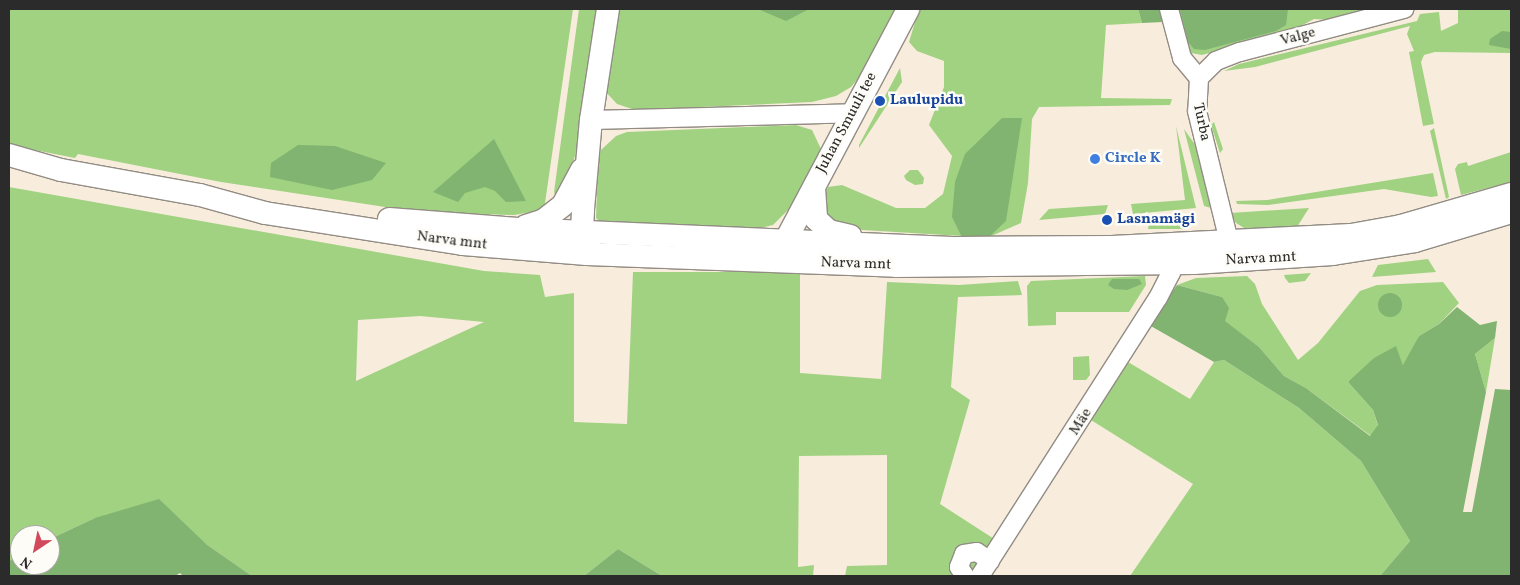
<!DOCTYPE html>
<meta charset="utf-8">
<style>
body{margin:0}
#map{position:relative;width:1520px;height:585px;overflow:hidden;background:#f8eddc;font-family:Vollkorn,serif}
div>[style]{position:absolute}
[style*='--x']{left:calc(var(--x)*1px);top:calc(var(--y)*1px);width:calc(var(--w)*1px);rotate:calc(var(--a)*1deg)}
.green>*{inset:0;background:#a0d282}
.forest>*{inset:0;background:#80b470}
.round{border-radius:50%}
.roads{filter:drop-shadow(1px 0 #928c84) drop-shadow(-1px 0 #928c84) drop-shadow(0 1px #928c84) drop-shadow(0 -1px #928c84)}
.minor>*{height:18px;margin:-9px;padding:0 9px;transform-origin:9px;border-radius:9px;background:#fff}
.major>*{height:22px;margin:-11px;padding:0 11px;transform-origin:11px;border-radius:11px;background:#fff}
.dots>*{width:14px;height:14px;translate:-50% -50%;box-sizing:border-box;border:2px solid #fdfcf7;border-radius:50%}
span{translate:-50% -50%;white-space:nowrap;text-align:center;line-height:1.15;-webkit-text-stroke:5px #fdfcf7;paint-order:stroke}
.street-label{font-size:15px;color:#2b2b2b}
.transit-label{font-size:15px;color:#164399;font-weight:700}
.left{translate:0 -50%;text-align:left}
.shop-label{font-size:15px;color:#366cbe;font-weight:700}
.frame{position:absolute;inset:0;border:10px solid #2b2b2b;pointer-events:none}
.north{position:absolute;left:10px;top:525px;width:50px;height:50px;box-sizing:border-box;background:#fdfcf7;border:1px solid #a9a8a5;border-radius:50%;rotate:214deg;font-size:14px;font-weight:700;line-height:20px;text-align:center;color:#2b2b2b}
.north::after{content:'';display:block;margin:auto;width:18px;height:22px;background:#d1495b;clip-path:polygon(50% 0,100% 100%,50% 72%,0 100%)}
</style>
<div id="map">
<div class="green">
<i style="clip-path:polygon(9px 9px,573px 9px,544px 210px,514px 215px,418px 212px,221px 182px,78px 154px,75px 158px,9px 145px)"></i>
<i style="clip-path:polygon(579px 9px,597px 9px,577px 149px,567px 183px,556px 198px,554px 192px)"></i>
<i style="clip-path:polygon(618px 9px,897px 9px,863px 73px,851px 87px,836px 96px,812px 102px,635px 110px,617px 104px,605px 91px)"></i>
<i style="clip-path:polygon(919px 9px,1138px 9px,1142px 23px,1106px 25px,1101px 98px,1172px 99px,1170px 105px,1039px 107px,1032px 119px,1028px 183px,1021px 223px,989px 237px,952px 216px,961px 236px,863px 230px,837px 224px,827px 218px,822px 202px,828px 187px,842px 185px,896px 208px,925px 208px,943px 194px,952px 156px,929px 125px,944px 87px,944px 61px,917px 51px,909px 42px)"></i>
<i style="clip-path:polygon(1175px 9px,1368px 9px,1329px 20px,1314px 19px,1297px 28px,1202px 55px,1191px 53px,1186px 47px)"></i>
<i style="clip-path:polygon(1458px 9px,1511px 9px,1511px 53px,1435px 52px,1424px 55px,1421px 62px,1434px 124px,1423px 126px,1409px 52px,1414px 51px,1407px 34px,1410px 26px,1255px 67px,1224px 71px,1239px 64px,1417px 21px,1420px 14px,1439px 12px,1441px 31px,1458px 23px)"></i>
<i style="clip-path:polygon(900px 68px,902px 82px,859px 148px,859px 145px)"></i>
<i style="clip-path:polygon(1214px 122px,1223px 149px,1220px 153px,1211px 125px)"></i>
<i style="clip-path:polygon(796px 125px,812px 130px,822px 151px,789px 209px,773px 225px,760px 228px,601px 223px,596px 218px,598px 159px,601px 150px,616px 136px,627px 132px)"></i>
<i style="clip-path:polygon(1176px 126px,1196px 208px,1133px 214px,1131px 204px,1185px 200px)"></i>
<i style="clip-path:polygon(1434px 128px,1449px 197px,1446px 199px,1430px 131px)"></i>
<i style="clip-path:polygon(1184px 129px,1196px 146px,1211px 208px,1204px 206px)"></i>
<i style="clip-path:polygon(1511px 152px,1511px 182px,1461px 195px,1455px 169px,1458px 164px,1467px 162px,1468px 166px)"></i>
<i style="clip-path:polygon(910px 170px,918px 170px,924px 178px,923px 184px,915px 185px,906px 180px,904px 176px)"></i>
<i style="clip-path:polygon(1433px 173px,1438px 196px,1431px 197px,1384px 189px,1268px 205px,1237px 204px,1236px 201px,1267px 200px)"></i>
<i style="clip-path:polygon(evenodd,9px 187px,484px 271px,540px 275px,545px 297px,574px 293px,574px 422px,627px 424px,633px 272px,800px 272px,800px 373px,881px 379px,887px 282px,959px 285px,1018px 281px,1022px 295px,958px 297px,951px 387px,970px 400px,940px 504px,1002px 544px,984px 572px,990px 576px,845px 576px,847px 566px,887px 565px,887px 455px,799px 456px,798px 567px,814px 565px,813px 576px,662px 576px,618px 549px,584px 576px,252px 576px,206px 544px,95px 518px,50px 539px,50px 535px,20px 535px,20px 555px,9px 561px,9px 187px,420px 316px,484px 322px,356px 381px,358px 320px,420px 316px)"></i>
<i style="clip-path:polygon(1108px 205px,1105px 214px,1039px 220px,1049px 209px)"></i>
<i style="clip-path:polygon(1309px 208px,1297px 227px,1249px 231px,1236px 223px,1230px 213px)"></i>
<i style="clip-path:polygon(1187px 218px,1188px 229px,1148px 229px,1150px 220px)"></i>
<i style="clip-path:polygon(1428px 259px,1436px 272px,1372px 277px,1378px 265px)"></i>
<i style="clip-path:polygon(1311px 273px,1305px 281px,1289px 283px,1285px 278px,1284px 275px)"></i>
<i style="clip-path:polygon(1145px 276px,1146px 285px,1129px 312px,1056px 312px,1056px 325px,1028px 326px,1027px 286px,1031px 281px)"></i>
<i style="clip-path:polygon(1247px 276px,1255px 284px,1262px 304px,1298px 360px,1318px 343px,1360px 291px,1377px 285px,1443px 282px,1459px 303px,1439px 324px,1419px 336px,1407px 362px,1403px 365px,1396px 347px,1348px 382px,1373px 410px,1378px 426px,1371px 436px,1306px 388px,1284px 376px,1259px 347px,1224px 321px,1222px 297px,1177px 285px,1196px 278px)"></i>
<i style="clip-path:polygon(1495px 338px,1486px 392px,1475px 354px)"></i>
<i style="clip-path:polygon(1089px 356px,1090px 375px,1086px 380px,1073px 380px,1073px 357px)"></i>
<i style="clip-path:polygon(1224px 360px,1299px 408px,1361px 461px,1410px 541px,1380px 576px,1130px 576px,1193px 484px,1091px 420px,1128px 362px,1190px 399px,1214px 362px)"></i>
</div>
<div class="forest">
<i style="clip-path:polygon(758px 9px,809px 9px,786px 21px)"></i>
<i style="clip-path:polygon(1138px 9px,1160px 9px,1163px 22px,1142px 23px)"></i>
<i style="clip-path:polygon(1180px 9px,1288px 9px,1286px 25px,1276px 31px,1205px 50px,1194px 49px,1188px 42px)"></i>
<i style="clip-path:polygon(1502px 31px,1511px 32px,1511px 49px,1489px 45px,1490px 39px)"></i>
<i style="clip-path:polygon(1002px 118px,1022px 118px,1006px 221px,989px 237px,961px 236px,952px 217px,955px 182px,965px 154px)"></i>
<i style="clip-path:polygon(494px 139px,526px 201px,506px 202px,495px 191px,485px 187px,465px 193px,458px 202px,433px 192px)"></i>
<i style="clip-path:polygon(298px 145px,335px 146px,386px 163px,372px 180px,332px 190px,270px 177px,271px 163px)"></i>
<i style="clip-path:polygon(1112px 279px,1139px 279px,1142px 284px,1127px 290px,1114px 289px,1108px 285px)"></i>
<i style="clip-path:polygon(1177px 285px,1222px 297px,1229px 308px,1225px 321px,1259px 347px,1284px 376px,1306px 388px,1370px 436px,1378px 425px,1373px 410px,1348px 382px,1374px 358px,1396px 346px,1403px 365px,1419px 336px,1439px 324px,1457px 307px,1480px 325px,1497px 321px,1495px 338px,1475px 354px,1486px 392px,1463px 512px,1472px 512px,1495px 389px,1511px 390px,1511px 576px,1380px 576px,1410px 541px,1361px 461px,1299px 408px,1224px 360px,1214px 362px,1149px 325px)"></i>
<i class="round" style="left:1378px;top:293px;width:24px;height:24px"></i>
<i style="clip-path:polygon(159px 499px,206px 544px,252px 576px,183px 576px,180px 573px,175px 576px,9px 576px,9px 561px,20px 555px,20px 565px,50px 565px,50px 539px,95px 518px)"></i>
<i style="clip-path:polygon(618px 549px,662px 576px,584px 576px)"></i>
</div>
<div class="roads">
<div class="minor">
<i style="--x:1169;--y:9;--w:51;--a:75.1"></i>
<i style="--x:1182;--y:58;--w:26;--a:50"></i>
<i style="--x:1199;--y:78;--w:24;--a:-45"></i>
<i style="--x:1216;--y:61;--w:26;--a:-21"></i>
<i style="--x:1240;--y:52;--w:170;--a:-14.7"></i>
<i style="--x:1199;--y:78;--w:33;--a:93"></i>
<i style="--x:1197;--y:111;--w:146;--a:76.2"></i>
<i style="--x:591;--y:120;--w:263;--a:-1.5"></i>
<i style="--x:965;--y:576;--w:11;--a:-124"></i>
<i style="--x:959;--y:567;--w:14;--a:-69"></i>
<i style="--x:964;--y:554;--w:13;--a:-9"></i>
<i style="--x:977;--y:552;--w:16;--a:35"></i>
<i style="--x:980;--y:576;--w:330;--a:-57.4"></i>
<i style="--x:1158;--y:298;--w:28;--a:-63"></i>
<i style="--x:1171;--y:273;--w:21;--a:-93"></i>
</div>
<div class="major">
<i style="--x:9;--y:155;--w:54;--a:16.1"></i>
<i style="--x:61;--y:170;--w:141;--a:10.2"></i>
<i style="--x:200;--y:195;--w:67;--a:15.5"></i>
<i style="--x:265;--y:213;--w:200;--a:8.9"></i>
<i style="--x:463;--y:244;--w:124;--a:4.6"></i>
<i style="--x:587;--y:254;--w:309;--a:2.2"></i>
<i style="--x:896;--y:266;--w:298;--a:-0.6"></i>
<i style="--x:1194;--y:263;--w:139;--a:-3.7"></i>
<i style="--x:1333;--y:254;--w:83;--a:-9"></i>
<i style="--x:1415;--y:241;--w:100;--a:-16.8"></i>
<i style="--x:814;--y:188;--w:31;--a:86"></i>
<i style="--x:816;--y:219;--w:18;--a:43"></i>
<i style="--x:829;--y:231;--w:22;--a:13"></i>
<i style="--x:389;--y:219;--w:129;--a:4.4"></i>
<i style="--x:518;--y:229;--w:440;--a:2.5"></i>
<i style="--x:958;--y:248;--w:154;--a:-0.4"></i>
<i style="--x:1112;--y:247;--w:239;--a:-2.9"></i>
<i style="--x:1351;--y:235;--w:51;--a:-10.2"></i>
<i style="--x:1401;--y:226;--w:115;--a:-16.2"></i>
<i style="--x:526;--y:226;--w:19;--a:-18"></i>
<i style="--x:544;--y:220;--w:24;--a:-38"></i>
<i style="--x:563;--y:205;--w:40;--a:-62"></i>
<i style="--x:589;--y:242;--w:14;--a:-120"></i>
<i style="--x:582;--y:230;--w:21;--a:-87"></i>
<i style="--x:583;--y:209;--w:89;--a:-84.9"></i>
<i style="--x:591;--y:120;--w:112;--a:-81.3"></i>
<i style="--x:777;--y:247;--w:13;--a:-42"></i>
<i style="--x:787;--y:238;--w:259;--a:-62.1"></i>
</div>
</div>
<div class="dots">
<i style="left:880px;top:101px;background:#1a4fb4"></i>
<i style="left:1095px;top:159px;background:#3f7fe0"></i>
<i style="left:1107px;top:220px;background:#1a4fb4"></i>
</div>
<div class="street-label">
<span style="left:1298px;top:37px;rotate:-15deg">Valge</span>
<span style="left:1201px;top:122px;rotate:78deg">Turba</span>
<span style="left:847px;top:123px;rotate:-62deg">Juhan Smuuli tee</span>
<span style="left:452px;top:241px;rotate:7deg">Narva mnt</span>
<span style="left:1261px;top:259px;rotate:-3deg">Narva mnt</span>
<span style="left:856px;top:264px;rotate:2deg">Narva mnt</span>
<span style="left:1081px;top:422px;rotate:-58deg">Mäe</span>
</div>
<div class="transit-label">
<span class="left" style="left:890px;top:101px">Laulupidu</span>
<span class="left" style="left:1117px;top:220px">Lasnamägi</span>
</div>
<div class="shop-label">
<span class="left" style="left:1105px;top:159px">Circle K</span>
</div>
<div class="frame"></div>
<div class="north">N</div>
</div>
